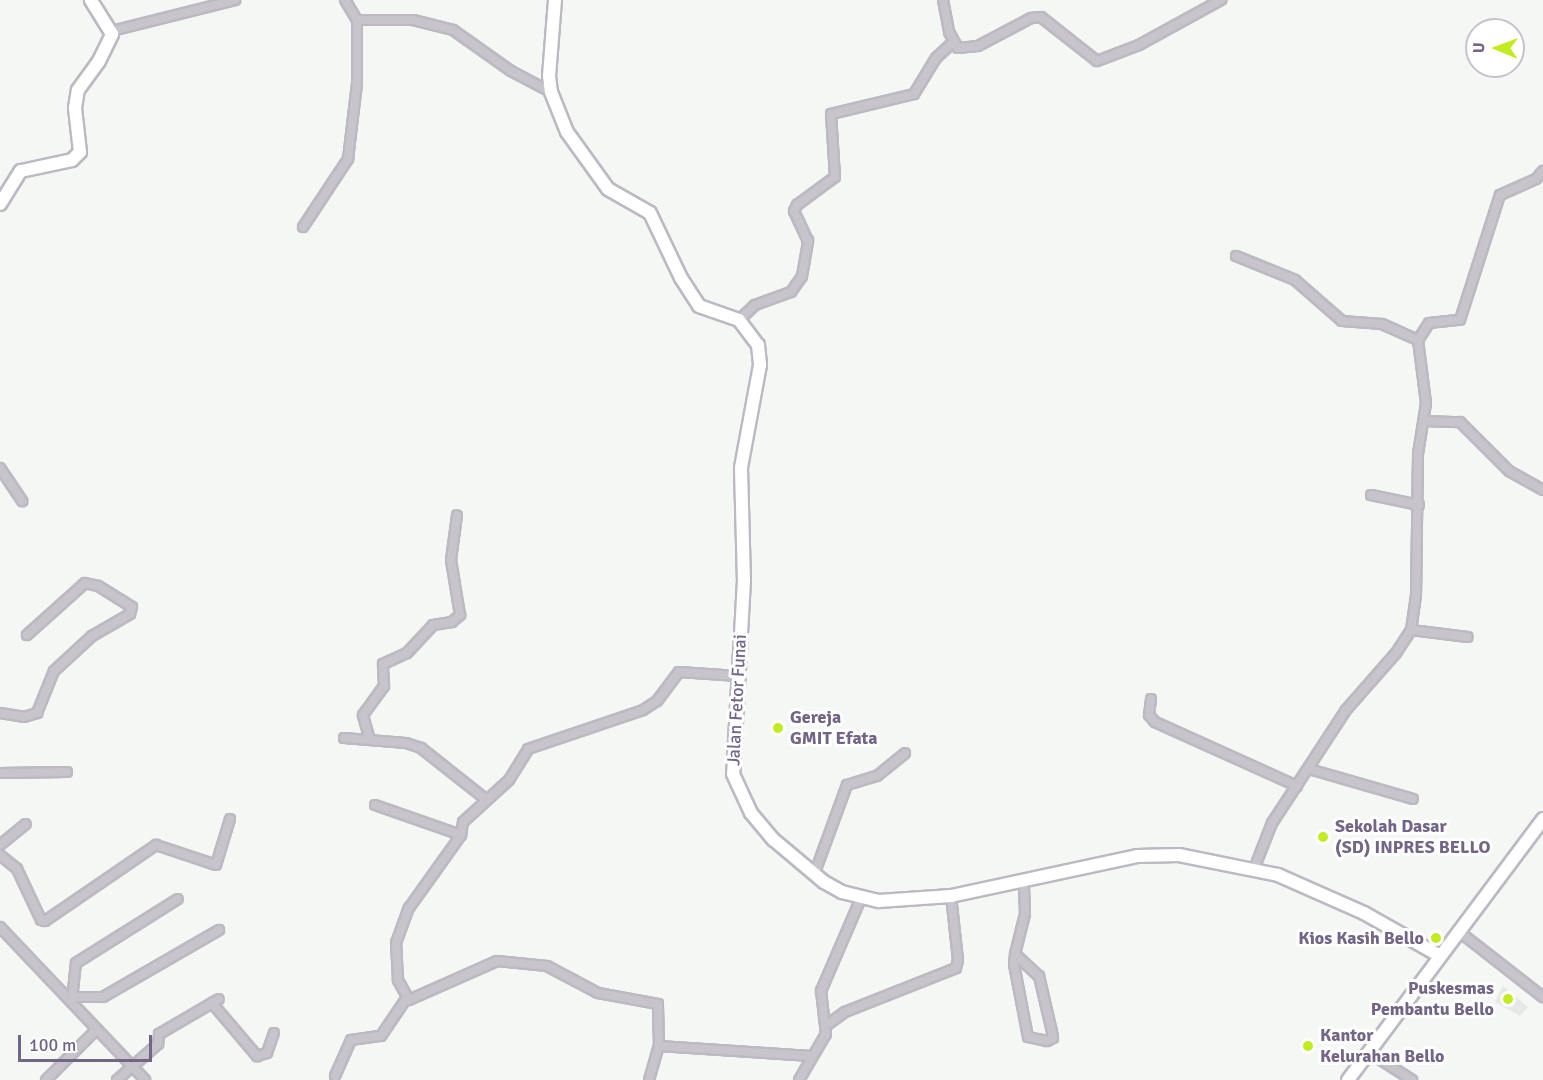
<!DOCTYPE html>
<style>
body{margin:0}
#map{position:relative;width:1543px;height:1080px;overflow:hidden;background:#f4f7f4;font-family:Signika,sans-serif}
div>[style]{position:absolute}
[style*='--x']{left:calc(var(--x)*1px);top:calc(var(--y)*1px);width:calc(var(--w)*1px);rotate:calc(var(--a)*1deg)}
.built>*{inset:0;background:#e6e8e7}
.roads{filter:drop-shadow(2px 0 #bcb9c2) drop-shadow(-2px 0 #bcb9c2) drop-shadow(0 2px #bcb9c2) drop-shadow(0 -2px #bcb9c2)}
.street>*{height:8px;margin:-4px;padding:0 4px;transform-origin:4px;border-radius:4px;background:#c7c4cb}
.secondary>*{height:12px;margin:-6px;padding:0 6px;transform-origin:6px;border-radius:6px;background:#fff}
.dots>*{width:16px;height:16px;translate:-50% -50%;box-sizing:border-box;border:3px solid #fff;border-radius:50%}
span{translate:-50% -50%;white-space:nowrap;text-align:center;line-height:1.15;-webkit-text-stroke:6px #fff;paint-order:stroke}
.street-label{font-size:18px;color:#736586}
.poi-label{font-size:18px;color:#736586;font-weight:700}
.left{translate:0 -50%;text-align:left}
.right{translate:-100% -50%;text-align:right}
.north{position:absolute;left:1465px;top:18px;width:60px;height:60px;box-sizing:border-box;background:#fff;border:2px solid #c7c1cf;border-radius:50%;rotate:271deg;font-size:16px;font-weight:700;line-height:24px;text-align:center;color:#736586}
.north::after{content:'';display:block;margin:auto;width:21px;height:27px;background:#c2ec1f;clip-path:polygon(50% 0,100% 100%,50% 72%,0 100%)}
.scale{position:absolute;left:18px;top:1035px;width:134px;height:27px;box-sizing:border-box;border:3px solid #736586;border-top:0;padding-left:8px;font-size:18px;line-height:21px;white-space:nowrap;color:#736586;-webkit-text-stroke:4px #fff;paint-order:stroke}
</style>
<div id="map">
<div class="built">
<i style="clip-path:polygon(1503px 986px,1528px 1007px,1520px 1016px,1495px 1002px)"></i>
</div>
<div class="roads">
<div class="street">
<i style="--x:345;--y:0;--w:23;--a:59"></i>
<i style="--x:357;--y:20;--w:56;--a:0"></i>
<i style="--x:413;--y:20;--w:41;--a:14"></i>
<i style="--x:453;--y:30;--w:71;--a:35.3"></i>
<i style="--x:511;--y:71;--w:45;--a:27.7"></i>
<i style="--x:943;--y:0;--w:33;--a:79"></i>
<i style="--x:949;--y:32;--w:18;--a:61"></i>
<i style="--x:958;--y:48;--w:20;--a:-6"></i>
<i style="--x:978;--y:46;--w:60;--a:-27.8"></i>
<i style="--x:1031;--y:18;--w:10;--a:-6"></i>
<i style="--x:1041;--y:17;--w:71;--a:38.2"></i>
<i style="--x:1097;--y:61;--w:45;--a:-20.9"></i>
<i style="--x:1139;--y:45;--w:94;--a:-28.8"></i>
<i style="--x:112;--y:31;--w:127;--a:-14.1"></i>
<i style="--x:303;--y:227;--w:82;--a:-56.5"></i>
<i style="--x:348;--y:159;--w:76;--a:-83.2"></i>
<i style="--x:357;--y:84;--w:64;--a:-90"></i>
<i style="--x:1236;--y:256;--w:64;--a:22.1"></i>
<i style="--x:1295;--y:280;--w:62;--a:41.1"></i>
<i style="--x:1342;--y:321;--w:40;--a:4.3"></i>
<i style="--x:1382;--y:324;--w:39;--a:24"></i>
<i style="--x:1418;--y:340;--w:64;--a:82.8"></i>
<i style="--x:1426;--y:403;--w:52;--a:98.9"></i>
<i style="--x:1418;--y:454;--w:141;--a:90.8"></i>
<i style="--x:1416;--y:595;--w:35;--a:98"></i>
<i style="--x:1411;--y:630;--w:27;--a:123"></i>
<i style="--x:1396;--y:653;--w:76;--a:131.3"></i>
<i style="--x:1346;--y:710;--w:135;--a:123.2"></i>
<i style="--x:1272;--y:823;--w:49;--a:111.4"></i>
<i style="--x:739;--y:320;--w:22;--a:-43"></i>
<i style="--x:755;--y:305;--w:38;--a:-20"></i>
<i style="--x:791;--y:292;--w:19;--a:-55"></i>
<i style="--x:802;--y:276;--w:36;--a:-80"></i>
<i style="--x:808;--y:241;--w:33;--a:-115"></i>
<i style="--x:794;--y:211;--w:7;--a:-63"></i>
<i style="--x:797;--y:205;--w:47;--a:-36.4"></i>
<i style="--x:835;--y:177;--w:63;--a:-93.6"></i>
<i style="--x:831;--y:114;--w:85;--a:-13.5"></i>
<i style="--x:914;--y:94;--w:42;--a:-58.6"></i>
<i style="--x:936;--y:58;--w:23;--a:-43"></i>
<i style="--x:1418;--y:340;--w:20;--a:-57"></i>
<i style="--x:1429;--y:323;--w:31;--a:-6"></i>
<i style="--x:1460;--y:320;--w:131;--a:-72.3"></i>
<i style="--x:1500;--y:195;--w:39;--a:-24"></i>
<i style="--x:1536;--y:179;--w:11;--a:-49"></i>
<i style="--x:1424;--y:421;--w:36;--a:2"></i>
<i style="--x:1460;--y:422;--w:69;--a:45"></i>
<i style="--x:1509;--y:471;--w:39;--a:29"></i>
<i style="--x:0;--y:468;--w:40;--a:56"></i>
<i style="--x:1371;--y:495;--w:49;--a:11.8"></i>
<i style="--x:1411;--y:630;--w:57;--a:7"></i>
<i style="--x:1151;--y:699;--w:16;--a:97"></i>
<i style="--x:1149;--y:715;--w:9;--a:49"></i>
<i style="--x:1155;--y:722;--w:156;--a:24.3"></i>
<i style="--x:0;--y:713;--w:24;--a:9"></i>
<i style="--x:24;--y:717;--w:14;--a:-17"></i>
<i style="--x:37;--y:713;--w:45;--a:-68"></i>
<i style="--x:54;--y:671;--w:52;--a:-42.6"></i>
<i style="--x:92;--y:636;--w:44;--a:-30.1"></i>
<i style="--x:130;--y:614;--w:7;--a:-74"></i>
<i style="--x:132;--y:607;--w:40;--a:-148"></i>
<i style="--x:98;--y:586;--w:13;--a:-167"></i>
<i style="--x:85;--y:583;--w:78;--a:138.1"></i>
<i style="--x:344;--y:738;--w:62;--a:4.6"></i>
<i style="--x:406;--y:743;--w:16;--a:18"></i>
<i style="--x:421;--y:748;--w:80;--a:38.4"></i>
<i style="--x:370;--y:740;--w:26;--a:-106"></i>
<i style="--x:363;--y:715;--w:36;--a:-54"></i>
<i style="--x:384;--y:686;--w:22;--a:-93"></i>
<i style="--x:383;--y:664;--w:26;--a:-25"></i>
<i style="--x:407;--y:653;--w:38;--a:-47"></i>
<i style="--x:433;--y:625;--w:19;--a:-9"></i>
<i style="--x:452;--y:622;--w:11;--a:-41"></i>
<i style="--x:460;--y:615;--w:56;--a:-99.3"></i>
<i style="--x:451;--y:560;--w:45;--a:-82.4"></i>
<i style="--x:1309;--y:769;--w:108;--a:16.1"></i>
<i style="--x:0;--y:773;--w:67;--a:-0.9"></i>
<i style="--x:375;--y:805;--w:91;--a:19.2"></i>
<i style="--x:0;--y:845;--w:33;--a:-39"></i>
<i style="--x:0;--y:855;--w:22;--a:39"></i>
<i style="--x:17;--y:869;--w:56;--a:64.8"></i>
<i style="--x:41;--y:920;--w:4;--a:14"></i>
<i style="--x:45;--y:921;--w:135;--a:-34.4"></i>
<i style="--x:156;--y:845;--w:63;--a:18.4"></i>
<i style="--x:216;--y:865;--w:48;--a:-73.1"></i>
<i style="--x:814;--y:875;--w:96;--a:-69.9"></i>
<i style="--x:847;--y:785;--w:31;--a:-17"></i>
<i style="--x:877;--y:776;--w:36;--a:-39"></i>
<i style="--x:0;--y:927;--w:211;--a:46.5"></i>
<i style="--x:1461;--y:933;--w:104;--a:38"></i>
<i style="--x:1015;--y:954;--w:33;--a:43"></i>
<i style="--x:1039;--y:976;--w:57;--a:76.9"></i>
<i style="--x:1052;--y:1032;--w:6;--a:81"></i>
<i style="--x:1053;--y:1038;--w:7;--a:153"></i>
<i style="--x:1047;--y:1041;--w:19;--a:-168"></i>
<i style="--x:1028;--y:1037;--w:74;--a:-100.9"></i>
<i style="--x:1014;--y:964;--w:10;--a:-84"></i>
<i style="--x:1015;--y:954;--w:41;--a:-76"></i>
<i style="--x:1025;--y:914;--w:32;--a:-92"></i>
<i style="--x:72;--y:997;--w:31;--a:0"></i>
<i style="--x:103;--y:997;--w:134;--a:-30"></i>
<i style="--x:72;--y:1000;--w:37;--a:-84"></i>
<i style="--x:76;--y:963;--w:120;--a:-32.1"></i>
<i style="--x:212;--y:1003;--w:70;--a:49.7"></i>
<i style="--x:257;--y:1056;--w:10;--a:-17"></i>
<i style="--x:267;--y:1053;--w:21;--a:-71"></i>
<i style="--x:827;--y:1025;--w:22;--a:-36"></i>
<i style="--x:845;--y:1012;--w:119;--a:-21.6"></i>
<i style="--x:956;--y:968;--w:8;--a:-76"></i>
<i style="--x:958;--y:960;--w:64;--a:-96.2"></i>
<i style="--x:659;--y:1046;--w:152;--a:3.8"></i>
<i style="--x:1370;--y:1053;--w:50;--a:32.7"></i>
<i style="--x:335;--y:1076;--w:39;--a:-66"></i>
<i style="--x:351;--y:1040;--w:30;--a:-8"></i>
<i style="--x:381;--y:1036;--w:45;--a:-56"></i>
<i style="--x:46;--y:1080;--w:71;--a:-45"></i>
<i style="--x:117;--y:1080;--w:55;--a:-41.3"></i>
<i style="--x:158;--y:1044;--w:10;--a:-84"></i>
<i style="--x:159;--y:1034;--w:69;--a:-30.3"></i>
<i style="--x:649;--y:1080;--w:35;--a:-74"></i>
<i style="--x:659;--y:1046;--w:42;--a:-91.4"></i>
<i style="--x:658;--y:1004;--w:61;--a:-169.6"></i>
<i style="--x:598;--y:993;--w:58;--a:-152.1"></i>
<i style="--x:547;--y:966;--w:50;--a:-174.3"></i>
<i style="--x:497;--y:961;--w:96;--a:156.1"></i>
<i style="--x:409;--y:1000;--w:23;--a:-119"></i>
<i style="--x:398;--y:980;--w:37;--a:-93"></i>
<i style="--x:396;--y:943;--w:37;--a:-70"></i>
<i style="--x:409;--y:908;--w:90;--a:-54.5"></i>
<i style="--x:461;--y:835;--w:13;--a:-81"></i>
<i style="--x:463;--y:822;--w:62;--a:-42.4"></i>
<i style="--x:509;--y:780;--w:36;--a:-58"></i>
<i style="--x:528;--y:749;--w:121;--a:-18.7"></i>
<i style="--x:643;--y:710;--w:17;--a:-33"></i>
<i style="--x:657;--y:701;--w:36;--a:-53"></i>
<i style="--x:679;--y:672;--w:59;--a:3.9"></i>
<i style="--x:799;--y:1080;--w:53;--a:-59.6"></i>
<i style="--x:826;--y:1034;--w:43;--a:-96.6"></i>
<i style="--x:821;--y:991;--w:101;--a:-66.7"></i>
</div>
<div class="secondary">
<i style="--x:555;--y:0;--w:76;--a:94.5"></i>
<i style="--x:549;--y:76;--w:16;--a:83"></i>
<i style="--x:551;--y:92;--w:43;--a:68.2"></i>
<i style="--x:567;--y:132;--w:70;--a:54.3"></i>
<i style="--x:608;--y:189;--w:48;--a:29.7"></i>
<i style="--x:650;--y:213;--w:72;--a:64.5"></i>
<i style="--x:681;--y:278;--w:33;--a:57"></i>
<i style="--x:699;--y:306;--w:42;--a:19.3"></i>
<i style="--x:739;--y:320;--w:31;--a:53"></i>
<i style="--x:758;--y:345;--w:20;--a:84"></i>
<i style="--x:760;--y:365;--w:105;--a:100.5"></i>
<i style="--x:741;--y:468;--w:112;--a:88.5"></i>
<i style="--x:744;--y:580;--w:194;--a:93.2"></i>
<i style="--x:733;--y:774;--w:43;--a:65.2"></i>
<i style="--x:751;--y:813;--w:35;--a:50"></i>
<i style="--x:774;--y:840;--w:65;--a:40"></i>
<i style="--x:824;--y:882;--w:21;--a:29"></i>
<i style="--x:842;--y:892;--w:38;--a:14"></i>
<i style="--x:879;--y:901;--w:72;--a:-4"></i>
<i style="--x:951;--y:896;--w:190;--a:-12.1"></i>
<i style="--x:1137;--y:856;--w:42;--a:-1.4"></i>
<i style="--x:1179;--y:855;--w:101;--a:11.4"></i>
<i style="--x:1278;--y:875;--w:94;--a:23.8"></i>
<i style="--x:1364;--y:913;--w:87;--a:29.5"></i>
<i style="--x:0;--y:204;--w:39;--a:-58"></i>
<i style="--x:21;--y:171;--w:52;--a:-12.2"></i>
<i style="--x:72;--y:160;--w:11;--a:-45"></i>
<i style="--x:80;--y:152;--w:44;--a:-96.5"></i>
<i style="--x:75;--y:108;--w:18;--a:-81"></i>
<i style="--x:78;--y:90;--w:36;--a:-54"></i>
<i style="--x:99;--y:61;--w:30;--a:-64"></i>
<i style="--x:112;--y:34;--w:40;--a:-122"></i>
<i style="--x:1348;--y:1080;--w:326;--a:-53.2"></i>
</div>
</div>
<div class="dots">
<i style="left:778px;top:728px;background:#c2ec1f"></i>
<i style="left:1323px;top:837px;background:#c2ec1f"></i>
<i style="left:1436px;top:938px;background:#c2ec1f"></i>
<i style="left:1508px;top:999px;background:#c2ec1f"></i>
<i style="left:1308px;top:1046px;background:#c2ec1f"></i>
</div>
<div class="street-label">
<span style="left:737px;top:700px;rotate:-87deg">Jalan Fetor Funai</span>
</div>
<div class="poi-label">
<span class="left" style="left:790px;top:728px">Gereja<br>GMIT Efata</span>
<span class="left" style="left:1335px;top:837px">Sekolah Dasar<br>(SD) INPRES BELLO</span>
<span class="right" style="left:1424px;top:938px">Kios Kasih Bello</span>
<span class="right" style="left:1494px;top:999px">Puskesmas<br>Pembantu Bello</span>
<span class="left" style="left:1320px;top:1046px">Kantor<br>Kelurahan Bello</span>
</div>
<div class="north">U</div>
<div class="scale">100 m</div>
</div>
